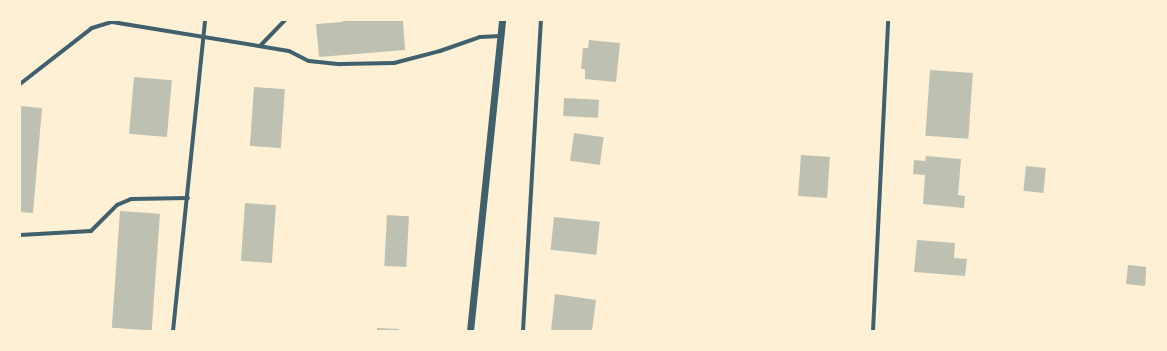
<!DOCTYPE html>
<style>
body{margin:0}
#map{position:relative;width:1167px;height:351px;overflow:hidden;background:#fdf0d5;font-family:Manrope,sans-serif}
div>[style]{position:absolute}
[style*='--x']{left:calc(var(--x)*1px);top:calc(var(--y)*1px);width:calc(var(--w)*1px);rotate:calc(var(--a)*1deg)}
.building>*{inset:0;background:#bec0b2;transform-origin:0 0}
.minor>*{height:4px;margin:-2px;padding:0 2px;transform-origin:2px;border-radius:2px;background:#3f606c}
.tertiary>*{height:7px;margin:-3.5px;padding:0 3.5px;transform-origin:3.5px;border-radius:3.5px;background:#3f606c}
span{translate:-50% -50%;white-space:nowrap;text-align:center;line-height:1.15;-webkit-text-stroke:4px #fdf0d5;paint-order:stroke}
.frame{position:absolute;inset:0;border:21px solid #fdf0d5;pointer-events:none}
</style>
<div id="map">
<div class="building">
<i style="clip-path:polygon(342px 20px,403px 20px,405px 50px,319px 57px,316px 24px,343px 22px)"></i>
<i style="clip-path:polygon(589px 40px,620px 43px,616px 82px,585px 79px,585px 69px,581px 69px,583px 48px,588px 48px)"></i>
<i style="left:930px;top:70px;width:43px;height:66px;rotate:4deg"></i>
<i style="left:134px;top:77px;width:38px;height:57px;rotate:5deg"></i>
<i style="left:254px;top:87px;width:31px;height:59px;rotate:4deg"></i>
<i style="left:564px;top:98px;width:35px;height:18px;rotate:3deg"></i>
<i style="clip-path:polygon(20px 106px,42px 108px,33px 213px,20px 212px)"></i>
<i style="left:574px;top:133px;width:30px;height:28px;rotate:8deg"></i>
<i style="left:801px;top:155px;width:29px;height:41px;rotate:4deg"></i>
<i style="clip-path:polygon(926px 156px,961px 159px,958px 195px,965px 196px,964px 208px,923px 204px,925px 175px,913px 174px,914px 160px,925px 161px)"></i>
<i style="left:1026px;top:166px;width:20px;height:25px;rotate:6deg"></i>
<i style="left:245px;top:203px;width:31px;height:58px;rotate:4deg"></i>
<i style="left:120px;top:211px;width:40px;height:117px;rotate:4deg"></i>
<i style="left:387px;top:215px;width:22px;height:51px;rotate:3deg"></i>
<i style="left:554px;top:217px;width:46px;height:33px;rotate:6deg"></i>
<i style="clip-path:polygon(917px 240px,955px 243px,954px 258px,967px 259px,965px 276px,914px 272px)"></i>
<i style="left:1128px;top:265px;width:19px;height:19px;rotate:6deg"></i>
<i style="clip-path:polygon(555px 294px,596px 300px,592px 331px,551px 331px)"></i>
<i style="clip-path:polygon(377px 328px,399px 329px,399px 331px,377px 331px)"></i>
</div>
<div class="minor">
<i style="--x:260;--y:46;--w:36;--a:-46"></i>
<i style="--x:20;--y:84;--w:91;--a:-37.9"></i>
<i style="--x:92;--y:28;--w:21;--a:-17"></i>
<i style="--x:112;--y:22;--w:179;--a:9.3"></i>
<i style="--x:289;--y:51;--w:22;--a:27"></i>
<i style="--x:309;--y:61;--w:31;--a:6"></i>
<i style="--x:340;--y:64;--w:54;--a:-1.1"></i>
<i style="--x:394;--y:63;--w:48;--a:-14.6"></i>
<i style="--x:440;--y:51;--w:42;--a:-19.3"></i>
<i style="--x:480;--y:37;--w:21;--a:-3"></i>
<i style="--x:20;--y:235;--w:71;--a:-3.2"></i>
<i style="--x:91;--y:231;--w:37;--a:-45"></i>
<i style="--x:117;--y:205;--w:15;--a:-23"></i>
<i style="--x:131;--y:199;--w:57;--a:-1"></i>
<i style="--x:173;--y:331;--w:313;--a:-84.1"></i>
<i style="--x:523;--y:331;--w:312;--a:-86.7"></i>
<i style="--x:873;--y:331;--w:311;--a:-87.2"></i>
</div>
<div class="tertiary">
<i style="--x:470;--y:331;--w:313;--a:-84.1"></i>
</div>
<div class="frame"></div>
</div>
